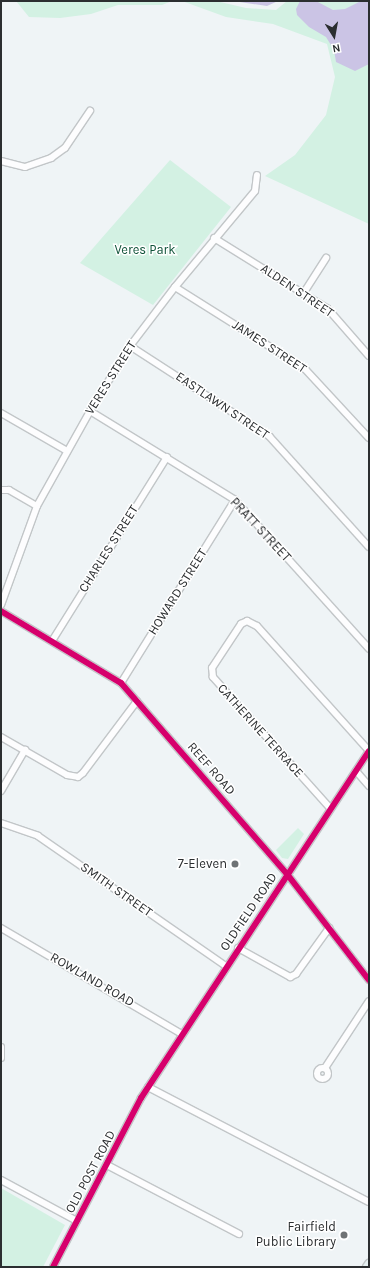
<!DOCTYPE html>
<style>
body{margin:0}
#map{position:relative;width:370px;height:1268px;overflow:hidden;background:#eff4f6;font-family:Karla,sans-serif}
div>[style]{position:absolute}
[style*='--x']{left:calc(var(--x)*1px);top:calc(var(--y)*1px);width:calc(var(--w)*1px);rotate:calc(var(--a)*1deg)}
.green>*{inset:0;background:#d3f1e3}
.water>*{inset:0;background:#cbc4e5}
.roads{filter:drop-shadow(1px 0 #c2c6c8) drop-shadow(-1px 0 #c2c6c8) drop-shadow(0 1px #c2c6c8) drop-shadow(0 -1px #c2c6c8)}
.minor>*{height:6px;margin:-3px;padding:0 3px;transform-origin:3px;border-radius:3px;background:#fdfdfe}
.minor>.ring{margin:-3px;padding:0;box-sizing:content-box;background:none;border:6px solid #fdfdfe;border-radius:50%}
.major>*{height:8px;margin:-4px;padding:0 4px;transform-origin:4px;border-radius:4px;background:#e7f1f2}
.cycleway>*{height:6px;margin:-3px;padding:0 3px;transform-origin:3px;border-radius:3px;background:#d6006c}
.dots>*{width:11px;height:11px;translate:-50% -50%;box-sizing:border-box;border:2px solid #fff;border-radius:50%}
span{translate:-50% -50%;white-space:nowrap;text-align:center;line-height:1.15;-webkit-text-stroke:3px #fff;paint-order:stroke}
.park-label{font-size:13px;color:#0e5238}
.street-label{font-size:13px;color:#2b2e30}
.poi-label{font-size:13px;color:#2b2e30}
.right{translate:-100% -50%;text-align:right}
.frame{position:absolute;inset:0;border:2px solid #2b2e30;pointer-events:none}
.north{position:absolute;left:314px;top:16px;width:40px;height:40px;-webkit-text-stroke:3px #fff;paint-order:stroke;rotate:169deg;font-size:11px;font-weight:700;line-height:16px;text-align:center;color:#2b2e30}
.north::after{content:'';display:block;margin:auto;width:14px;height:18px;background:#2b2e30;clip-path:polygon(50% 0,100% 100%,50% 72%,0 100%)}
</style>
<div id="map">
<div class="green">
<i style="clip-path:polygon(16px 1px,172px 1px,162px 5px,118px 5px,91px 14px,60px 18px,29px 17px)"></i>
<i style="clip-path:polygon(182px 1px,216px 1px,246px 8px,276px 10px,287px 1px,369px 1px,369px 224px,265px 176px,295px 155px,326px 115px,335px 77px,327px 44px,273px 24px,226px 17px)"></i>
<i style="clip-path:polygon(170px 160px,231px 207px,153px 305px,80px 263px)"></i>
<i style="clip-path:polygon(298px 828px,304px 834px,288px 859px,282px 858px,276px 850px)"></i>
<i style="clip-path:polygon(1px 1188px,65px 1225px,43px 1267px,1px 1267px)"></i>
</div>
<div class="water">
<i style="clip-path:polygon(233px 1px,278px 1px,267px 6px)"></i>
<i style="clip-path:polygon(300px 1px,316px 1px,333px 10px,345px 9px,361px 1px,369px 1px,369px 64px,355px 71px,336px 62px,334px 50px,326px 37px,309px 27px,297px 15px,296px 9px)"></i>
</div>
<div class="roads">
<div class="minor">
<i style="--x:1;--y:161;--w:25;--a:14"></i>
<i style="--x:25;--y:167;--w:28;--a:-19"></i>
<i style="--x:51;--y:158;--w:17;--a:-36"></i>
<i style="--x:65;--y:148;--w:45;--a:-56"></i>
<i style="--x:214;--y:238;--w:134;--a:31.9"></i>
<i style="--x:328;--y:309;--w:62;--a:48.9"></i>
<i style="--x:175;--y:287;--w:154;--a:32.2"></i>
<i style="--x:305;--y:369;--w:94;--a:47.2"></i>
<i style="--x:303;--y:294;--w:43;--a:-57.4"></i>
<i style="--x:130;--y:346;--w:166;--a:32.9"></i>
<i style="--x:269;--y:436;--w:149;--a:48"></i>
<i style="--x:90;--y:411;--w:170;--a:31.5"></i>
<i style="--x:235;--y:500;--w:200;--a:48"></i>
<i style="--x:1;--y:413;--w:76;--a:29.9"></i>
<i style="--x:1;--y:490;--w:8;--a:0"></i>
<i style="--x:9;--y:490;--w:32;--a:30"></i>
<i style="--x:1;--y:605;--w:105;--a:-70"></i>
<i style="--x:37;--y:506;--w:109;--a:-60.8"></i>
<i style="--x:90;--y:411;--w:76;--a:-58.4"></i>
<i style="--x:130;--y:346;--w:74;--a:-52.7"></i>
<i style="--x:175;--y:287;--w:125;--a:-50.2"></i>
<i style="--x:255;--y:191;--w:16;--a:-83"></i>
<i style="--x:1;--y:611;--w:140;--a:31"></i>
<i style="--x:121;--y:683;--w:253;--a:49"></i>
<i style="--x:287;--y:874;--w:134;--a:52.3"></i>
<i style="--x:52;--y:641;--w:217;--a:-58"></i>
<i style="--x:121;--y:683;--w:216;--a:-58.1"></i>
<i style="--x:1;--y:737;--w:76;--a:29.9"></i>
<i style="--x:67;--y:775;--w:11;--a:10"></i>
<i style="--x:78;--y:777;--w:6;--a:-39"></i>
<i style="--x:83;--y:773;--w:90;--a:-53.1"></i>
<i style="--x:356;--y:771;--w:20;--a:49"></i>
<i style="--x:1;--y:791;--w:48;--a:-59.7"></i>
<i style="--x:330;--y:808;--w:176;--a:-131.8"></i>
<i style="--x:213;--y:677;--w:9;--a:-96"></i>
<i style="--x:212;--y:668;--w:53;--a:-56.6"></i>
<i style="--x:241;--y:624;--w:7;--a:-27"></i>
<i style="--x:247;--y:621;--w:11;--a:27"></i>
<i style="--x:257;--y:626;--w:168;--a:48.1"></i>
<i style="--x:1;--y:823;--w:39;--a:19"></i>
<i style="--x:38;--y:836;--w:229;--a:34.7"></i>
<i style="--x:1;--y:928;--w:210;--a:30.4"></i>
<i style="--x:238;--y:948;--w:60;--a:29.1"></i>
<i style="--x:290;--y:977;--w:7;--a:-27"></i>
<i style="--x:296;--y:974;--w:57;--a:-54.3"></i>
<i style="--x:1;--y:1047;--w:11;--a:90"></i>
<i class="ring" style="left:316.5px;top:1067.5px;width:5px;height:5px"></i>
<i style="--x:325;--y:1068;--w:80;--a:-56.7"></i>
<i style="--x:148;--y:1087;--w:249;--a:27.5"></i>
<i style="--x:107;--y:1165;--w:149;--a:27.6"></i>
<i style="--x:1;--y:1180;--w:86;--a:28.3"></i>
<i style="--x:53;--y:1267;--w:191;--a:-62.5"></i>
<i style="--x:141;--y:1098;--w:415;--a:-56.7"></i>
</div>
<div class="major">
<i style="--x:367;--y:1267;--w:4;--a:-56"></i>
</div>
</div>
<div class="cycleway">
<i style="--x:1;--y:611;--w:140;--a:31"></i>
<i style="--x:121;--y:683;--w:253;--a:49"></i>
<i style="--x:287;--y:874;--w:134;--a:52.3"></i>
<i style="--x:53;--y:1267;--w:191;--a:-62.5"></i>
<i style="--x:141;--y:1098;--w:415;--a:-56.7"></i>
</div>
<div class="dots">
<i style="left:235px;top:864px;background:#707375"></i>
<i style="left:344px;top:1235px;background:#707375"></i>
</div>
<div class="park-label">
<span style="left:145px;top:250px">Veres Park</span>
</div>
<div class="street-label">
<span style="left:297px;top:291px;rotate:34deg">ALDEN STREET</span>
<span style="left:269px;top:347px;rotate:33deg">JAMES STREET</span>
<span style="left:111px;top:378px;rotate:-58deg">VERES STREET</span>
<span style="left:222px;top:406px;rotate:34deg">EASTLAWN STREET</span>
<span style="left:260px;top:530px;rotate:47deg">PRATT STREET</span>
<span style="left:109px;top:549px;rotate:-58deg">CHARLES STREET</span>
<span style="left:178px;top:592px;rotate:-58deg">HOWARD STREET</span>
<span style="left:260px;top:731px;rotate:48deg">CATHERINE TERRACE</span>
<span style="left:211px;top:769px;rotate:49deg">REEF ROAD</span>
<span style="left:116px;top:890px;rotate:35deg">SMITH STREET</span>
<span style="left:249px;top:912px;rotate:-56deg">OLDFIELD ROAD</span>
<span style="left:92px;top:980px;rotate:30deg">ROWLAND ROAD</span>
<span style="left:91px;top:1172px;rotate:-62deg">OLD POST ROAD</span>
</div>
<div class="poi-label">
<span class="right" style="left:227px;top:864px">7-Eleven</span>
<span class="right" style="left:336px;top:1235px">Fairfield<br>Public Library</span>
</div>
<div class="frame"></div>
<div class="north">N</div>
</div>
